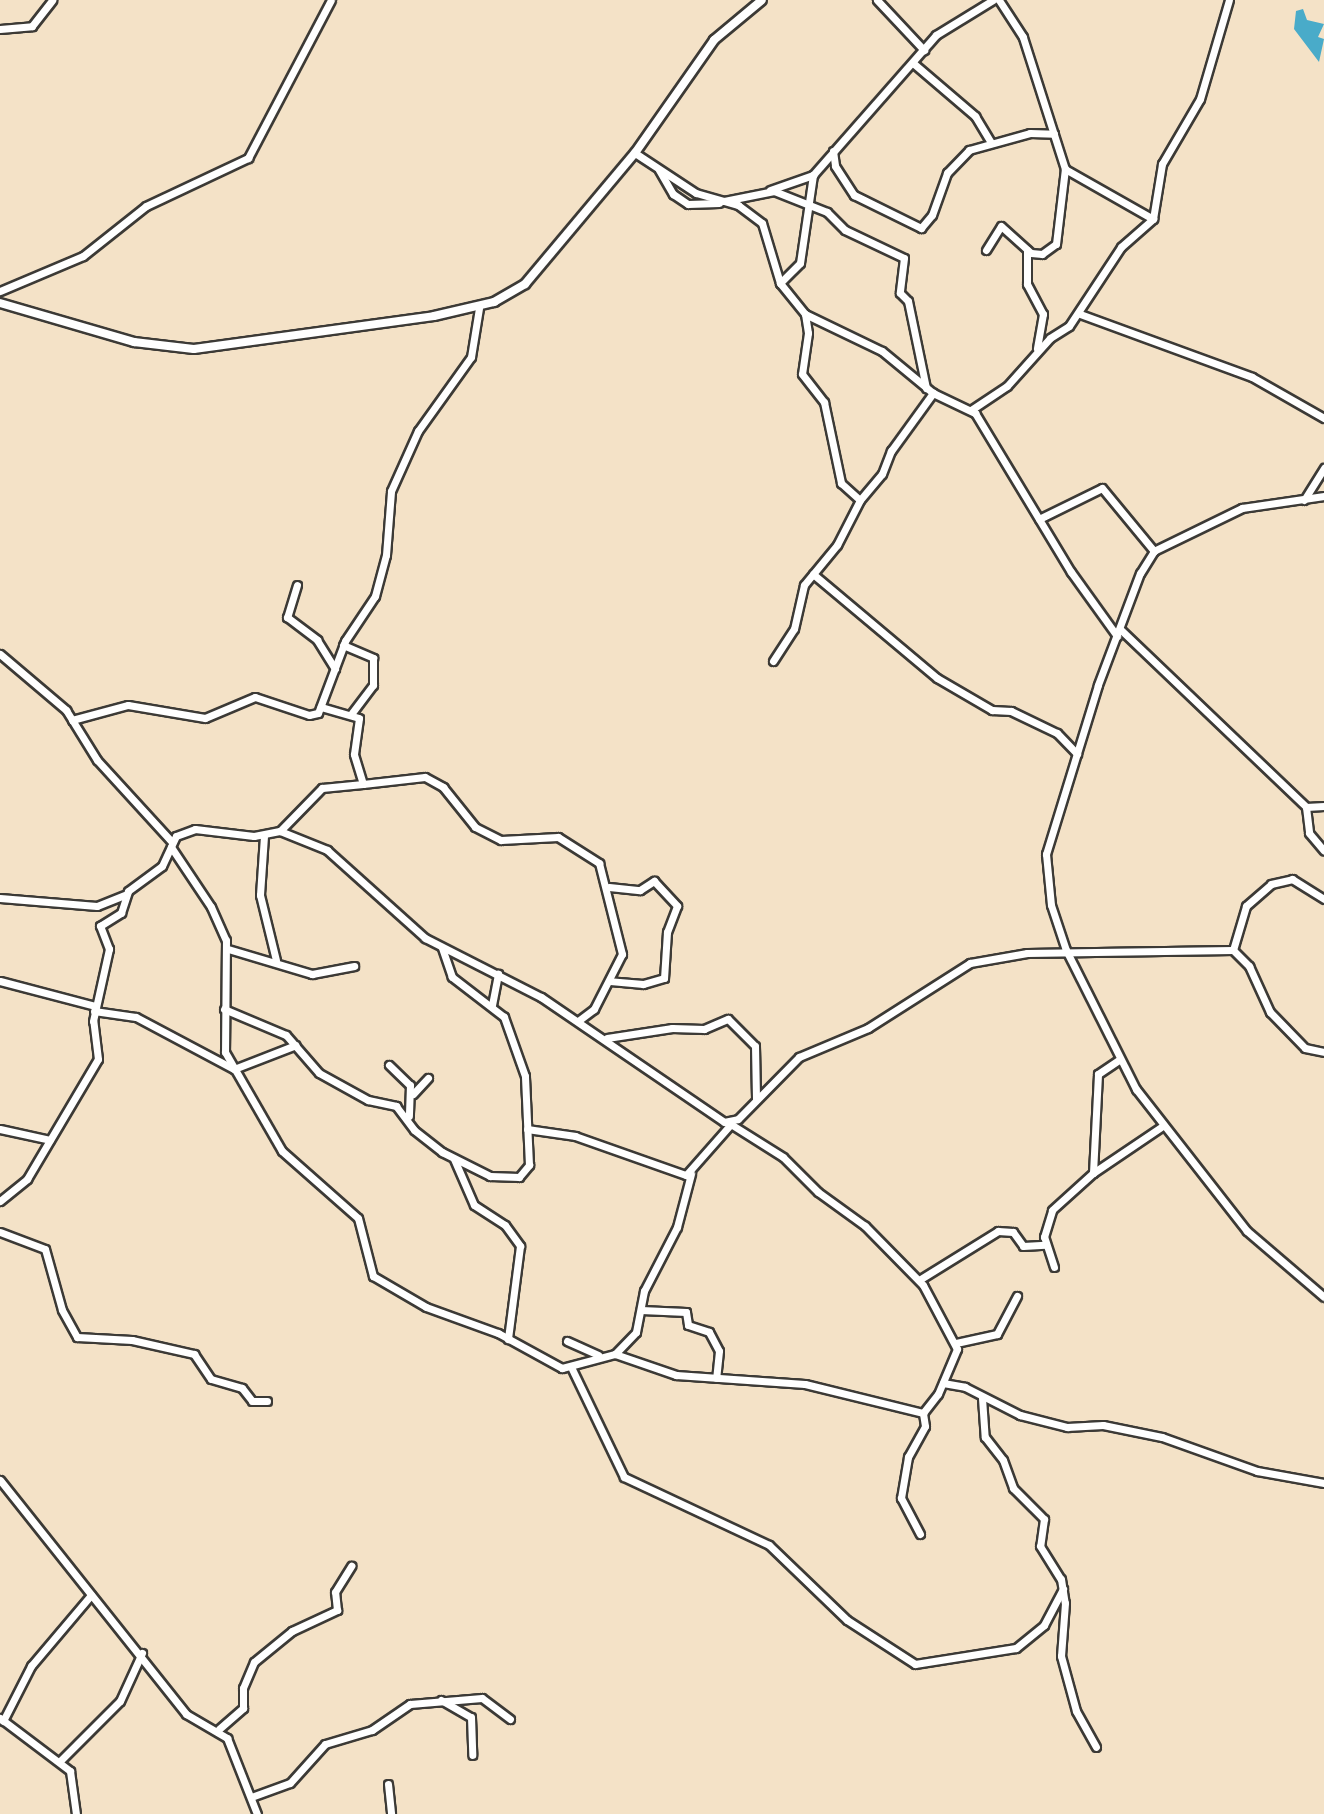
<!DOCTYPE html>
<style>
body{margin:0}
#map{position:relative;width:1324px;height:1814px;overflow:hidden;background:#f4e2c7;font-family:"Shantell Sans",sans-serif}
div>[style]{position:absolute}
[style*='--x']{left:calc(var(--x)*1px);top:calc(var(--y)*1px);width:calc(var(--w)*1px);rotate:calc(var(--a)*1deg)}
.water>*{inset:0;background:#49abc9}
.roads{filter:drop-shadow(2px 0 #3c3a36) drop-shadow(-2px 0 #3c3a36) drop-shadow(0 2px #3c3a36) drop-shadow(0 -2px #3c3a36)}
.minor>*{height:7px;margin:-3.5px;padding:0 3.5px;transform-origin:3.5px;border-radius:3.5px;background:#fff}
.tertiary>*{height:8px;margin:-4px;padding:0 4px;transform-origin:4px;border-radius:4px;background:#fff}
span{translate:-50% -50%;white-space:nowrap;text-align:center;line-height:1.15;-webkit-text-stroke:4.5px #fcf5e5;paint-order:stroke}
</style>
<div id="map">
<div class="water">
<i style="clip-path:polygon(1303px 9px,1307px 20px,1324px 24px,1318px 37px,1324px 39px,1319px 62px,1294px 29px,1296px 11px)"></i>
</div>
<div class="roads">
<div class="minor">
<i style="--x:877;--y:0;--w:69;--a:46.8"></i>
<i style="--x:0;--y:29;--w:32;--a:-5"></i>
<i style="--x:32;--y:26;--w:33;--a:-52"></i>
<i style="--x:913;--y:63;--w:82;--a:40.5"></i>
<i style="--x:975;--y:116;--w:31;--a:59"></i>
<i style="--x:833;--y:151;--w:15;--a:82"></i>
<i style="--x:835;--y:166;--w:35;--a:57"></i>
<i style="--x:854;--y:195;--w:75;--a:26.2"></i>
<i style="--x:921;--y:228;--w:17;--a:-50"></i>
<i style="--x:932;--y:215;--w:45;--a:-70.3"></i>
<i style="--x:947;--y:173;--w:32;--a:-46"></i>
<i style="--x:969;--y:150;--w:63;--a:-15.6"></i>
<i style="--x:1030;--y:133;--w:24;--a:2"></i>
<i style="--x:635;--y:153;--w:73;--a:33.3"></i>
<i style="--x:696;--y:193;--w:44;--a:15.9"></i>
<i style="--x:738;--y:205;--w:30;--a:37"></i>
<i style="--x:762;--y:223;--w:63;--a:73.3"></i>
<i style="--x:780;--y:283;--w:40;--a:51"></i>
<i style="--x:805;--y:314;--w:85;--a:25.7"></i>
<i style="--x:882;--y:351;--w:66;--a:39.5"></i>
<i style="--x:933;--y:393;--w:47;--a:25.5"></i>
<i style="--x:975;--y:413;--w:186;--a:58.9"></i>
<i style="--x:1071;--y:572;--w:79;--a:54.3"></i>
<i style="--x:1065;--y:169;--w:101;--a:29.6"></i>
<i style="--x:659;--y:170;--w:28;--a:60"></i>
<i style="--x:673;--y:194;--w:18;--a:34"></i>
<i style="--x:688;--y:204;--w:31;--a:-2"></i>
<i style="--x:770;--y:190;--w:46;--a:-19.2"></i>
<i style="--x:724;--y:201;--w:51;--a:-11.3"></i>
<i style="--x:774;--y:191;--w:57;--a:21.6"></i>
<i style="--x:827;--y:212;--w:25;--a:45"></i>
<i style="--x:845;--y:230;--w:65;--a:25.4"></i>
<i style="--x:904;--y:258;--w:35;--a:97"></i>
<i style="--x:900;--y:293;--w:11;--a:45"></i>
<i style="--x:908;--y:301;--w:89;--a:78.3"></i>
<i style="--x:986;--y:250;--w:28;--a:-58"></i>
<i style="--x:1001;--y:226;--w:40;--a:42"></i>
<i style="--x:1031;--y:253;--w:11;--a:5"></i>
<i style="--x:1042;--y:254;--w:17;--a:-36"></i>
<i style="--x:1056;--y:244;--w:76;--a:-83.2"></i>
<i style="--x:1065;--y:169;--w:139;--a:-107.7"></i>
<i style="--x:1023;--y:37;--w:44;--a:-123"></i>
<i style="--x:1027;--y:250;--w:34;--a:90"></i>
<i style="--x:1027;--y:284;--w:34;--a:62"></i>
<i style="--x:1043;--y:314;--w:35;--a:100"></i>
<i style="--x:780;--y:283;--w:28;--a:-45"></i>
<i style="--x:800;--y:263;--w:89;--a:-81.6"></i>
<i style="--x:813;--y:175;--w:186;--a:-48.7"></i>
<i style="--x:936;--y:35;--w:67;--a:-31.6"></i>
<i style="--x:0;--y:291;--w:90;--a:-22.9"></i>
<i style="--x:83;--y:256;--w:80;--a:-38.4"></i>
<i style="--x:146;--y:206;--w:113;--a:-25.2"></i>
<i style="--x:248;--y:158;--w:178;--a:-62.3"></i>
<i style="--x:805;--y:314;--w:19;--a:81"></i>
<i style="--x:808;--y:333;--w:41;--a:98.3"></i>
<i style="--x:802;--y:374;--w:36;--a:52"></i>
<i style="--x:824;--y:402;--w:83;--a:78.1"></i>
<i style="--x:841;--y:483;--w:25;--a:42"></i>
<i style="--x:1080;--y:314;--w:183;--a:20.1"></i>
<i style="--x:1252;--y:377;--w:83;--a:29.7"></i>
<i style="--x:971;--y:410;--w:43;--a:-33.7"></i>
<i style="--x:1007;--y:386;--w:64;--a:-48.1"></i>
<i style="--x:1050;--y:338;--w:22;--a:-32"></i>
<i style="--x:1069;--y:326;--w:95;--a:-56.6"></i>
<i style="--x:1121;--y:247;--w:43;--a:-41.2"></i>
<i style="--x:1153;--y:219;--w:56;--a:-80.7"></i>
<i style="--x:1162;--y:164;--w:75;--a:-59.7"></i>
<i style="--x:1200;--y:99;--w:103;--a:-73.7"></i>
<i style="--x:1324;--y:496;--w:83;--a:171.7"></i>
<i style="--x:1242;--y:508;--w:98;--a:154"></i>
<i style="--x:1154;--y:551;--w:26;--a:122"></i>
<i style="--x:1140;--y:573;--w:120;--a:110.6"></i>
<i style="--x:1098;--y:685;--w:177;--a:107.1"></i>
<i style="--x:1046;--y:854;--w:51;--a:84.4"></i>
<i style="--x:1051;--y:905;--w:47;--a:71.6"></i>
<i style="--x:1066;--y:950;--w:156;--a:63.3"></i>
<i style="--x:1136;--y:1089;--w:180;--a:52"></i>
<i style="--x:1247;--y:1231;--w:101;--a:40.6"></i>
<i style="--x:1304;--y:500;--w:38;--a:-58"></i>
<i style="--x:1039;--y:519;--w:70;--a:-26.2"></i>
<i style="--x:1102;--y:488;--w:82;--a:50.5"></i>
<i style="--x:813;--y:574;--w:162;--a:40"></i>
<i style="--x:937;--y:678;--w:64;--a:30.2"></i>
<i style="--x:992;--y:710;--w:19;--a:3"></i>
<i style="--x:1011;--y:711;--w:51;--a:25.6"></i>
<i style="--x:1057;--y:733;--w:29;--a:46"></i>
<i style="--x:297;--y:585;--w:34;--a:107"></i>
<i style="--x:287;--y:617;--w:38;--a:37"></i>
<i style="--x:317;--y:640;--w:34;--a:58"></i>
<i style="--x:1120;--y:629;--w:257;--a:43.7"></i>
<i style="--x:1306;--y:807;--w:18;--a:-3"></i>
<i style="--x:343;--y:645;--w:33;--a:23"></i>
<i style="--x:373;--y:658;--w:27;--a:90"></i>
<i style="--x:373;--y:685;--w:35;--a:127"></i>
<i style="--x:0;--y:654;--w:87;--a:40.3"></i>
<i style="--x:66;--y:710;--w:59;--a:58.2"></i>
<i style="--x:97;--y:760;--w:111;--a:47.6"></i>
<i style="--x:773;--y:661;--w:38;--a:-57"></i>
<i style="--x:794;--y:629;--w:45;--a:-77.2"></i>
<i style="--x:804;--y:585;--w:52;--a:-50.5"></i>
<i style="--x:837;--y:545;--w:51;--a:-62.9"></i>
<i style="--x:860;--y:500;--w:34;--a:-50"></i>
<i style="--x:882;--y:474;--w:25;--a:-69"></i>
<i style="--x:891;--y:451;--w:72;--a:-54.1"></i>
<i style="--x:72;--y:720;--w:58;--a:-15"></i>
<i style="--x:128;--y:705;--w:78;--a:9.6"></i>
<i style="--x:205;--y:718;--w:54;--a:-22.8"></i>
<i style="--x:255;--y:697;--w:57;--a:18.4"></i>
<i style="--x:309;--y:715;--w:9;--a:-13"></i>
<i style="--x:318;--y:713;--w:77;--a:-69.4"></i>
<i style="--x:345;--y:641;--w:54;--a:-56.3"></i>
<i style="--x:375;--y:596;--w:42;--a:-75"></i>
<i style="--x:386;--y:555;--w:64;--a:-85.5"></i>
<i style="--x:391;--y:491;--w:66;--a:-65.8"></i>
<i style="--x:418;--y:431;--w:91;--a:-54.4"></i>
<i style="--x:471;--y:357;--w:50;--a:-80.7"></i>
<i style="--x:363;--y:784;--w:62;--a:-6.4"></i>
<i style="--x:425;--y:777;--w:21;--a:29"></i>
<i style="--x:443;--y:787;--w:51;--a:51.3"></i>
<i style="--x:475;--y:827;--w:29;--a:27"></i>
<i style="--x:501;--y:840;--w:57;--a:-3"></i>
<i style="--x:558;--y:837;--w:49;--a:32.4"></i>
<i style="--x:599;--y:863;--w:94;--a:75.8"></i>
<i style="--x:622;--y:954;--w:62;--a:117"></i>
<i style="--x:594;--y:1009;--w:20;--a:143"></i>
<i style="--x:1306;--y:807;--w:26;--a:83"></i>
<i style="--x:1309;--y:833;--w:23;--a:50"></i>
<i style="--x:280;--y:831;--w:60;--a:-45.7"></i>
<i style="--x:322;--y:788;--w:41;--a:-5.6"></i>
<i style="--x:363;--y:784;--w:31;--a:-107"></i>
<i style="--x:354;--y:754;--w:36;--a:-82"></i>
<i style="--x:359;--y:718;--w:40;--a:-164"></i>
<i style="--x:264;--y:836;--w:59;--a:93.9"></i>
<i style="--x:260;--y:895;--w:67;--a:76.2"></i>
<i style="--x:171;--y:847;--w:72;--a:56.3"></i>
<i style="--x:211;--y:907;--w:36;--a:66"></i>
<i style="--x:226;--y:940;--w:112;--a:90.5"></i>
<i style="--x:225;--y:1052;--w:114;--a:60.1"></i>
<i style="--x:282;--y:1151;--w:101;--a:41.4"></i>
<i style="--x:358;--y:1218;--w:60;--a:75.5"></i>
<i style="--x:373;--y:1276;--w:61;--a:30.3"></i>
<i style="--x:426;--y:1307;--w:77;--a:19.9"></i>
<i style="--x:498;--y:1333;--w:73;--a:28.7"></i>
<i style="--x:562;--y:1368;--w:55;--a:-14.8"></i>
<i style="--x:615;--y:1354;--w:65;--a:19"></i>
<i style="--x:676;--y:1375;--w:129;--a:4"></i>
<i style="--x:805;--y:1384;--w:122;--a:13.8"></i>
<i style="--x:923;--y:1413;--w:24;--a:-52"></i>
<i style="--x:938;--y:1394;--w:49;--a:-67.1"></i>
<i style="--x:957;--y:1349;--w:72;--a:-118"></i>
<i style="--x:923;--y:1285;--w:83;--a:-134.5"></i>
<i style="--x:865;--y:1226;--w:58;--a:-144.1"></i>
<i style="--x:818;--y:1192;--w:49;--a:-135"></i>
<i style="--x:783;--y:1157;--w:64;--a:-147.8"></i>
<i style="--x:609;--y:887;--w:31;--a:6"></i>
<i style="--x:640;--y:890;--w:17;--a:-33"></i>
<i style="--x:654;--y:881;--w:34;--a:47"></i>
<i style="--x:677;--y:906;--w:28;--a:111"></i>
<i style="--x:667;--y:932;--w:46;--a:93.7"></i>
<i style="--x:664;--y:978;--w:22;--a:164"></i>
<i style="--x:643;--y:984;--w:33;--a:-175"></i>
<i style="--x:0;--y:898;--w:97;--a:4.7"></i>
<i style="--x:97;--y:906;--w:31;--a:-22"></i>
<i style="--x:228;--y:949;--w:88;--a:16.6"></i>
<i style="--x:312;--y:974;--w:43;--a:-10.8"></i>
<i style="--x:1233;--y:950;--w:46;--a:-73.5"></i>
<i style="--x:1246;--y:906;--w:33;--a:-41"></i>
<i style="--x:1271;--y:884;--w:22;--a:-13"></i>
<i style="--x:1292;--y:879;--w:38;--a:32"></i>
<i style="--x:0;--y:981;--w:98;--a:14.7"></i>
<i style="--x:492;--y:1005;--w:32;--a:-79"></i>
<i style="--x:224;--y:1009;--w:67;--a:22.8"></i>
<i style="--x:286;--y:1035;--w:50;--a:49"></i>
<i style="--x:319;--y:1073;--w:56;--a:28.9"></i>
<i style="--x:368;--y:1100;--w:29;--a:12"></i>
<i style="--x:396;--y:1106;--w:30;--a:53"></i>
<i style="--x:414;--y:1130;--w:36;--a:38"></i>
<i style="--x:442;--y:1152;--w:54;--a:26.6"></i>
<i style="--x:490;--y:1176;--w:29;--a:2"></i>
<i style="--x:519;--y:1177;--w:16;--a:-50"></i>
<i style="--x:529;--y:1165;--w:89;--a:-92.6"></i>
<i style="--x:525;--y:1076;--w:63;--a:-109.6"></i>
<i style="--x:504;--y:1017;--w:66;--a:-142.4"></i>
<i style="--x:452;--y:977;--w:31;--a:-109"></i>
<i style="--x:94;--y:1011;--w:42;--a:8.1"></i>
<i style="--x:136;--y:1017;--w:111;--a:28"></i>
<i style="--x:234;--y:1069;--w:66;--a:-21.2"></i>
<i style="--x:607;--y:1038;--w:66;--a:-8.7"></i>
<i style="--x:672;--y:1028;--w:32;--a:2"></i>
<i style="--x:704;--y:1029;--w:26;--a:-23"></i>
<i style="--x:728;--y:1019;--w:38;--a:45"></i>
<i style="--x:755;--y:1046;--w:53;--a:88.9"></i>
<i style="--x:389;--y:1065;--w:29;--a:44"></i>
<i style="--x:410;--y:1085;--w:31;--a:92"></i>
<i style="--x:413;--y:1094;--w:22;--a:-47"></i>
<i style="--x:0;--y:1129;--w:51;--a:12.4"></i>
<i style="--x:527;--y:1129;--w:49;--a:8.3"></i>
<i style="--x:575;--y:1136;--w:118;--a:19.4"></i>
<i style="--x:686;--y:1175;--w:68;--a:-48.6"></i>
<i style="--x:454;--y:1159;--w:50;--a:66.5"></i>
<i style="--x:474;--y:1205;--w:37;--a:33"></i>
<i style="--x:505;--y:1225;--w:26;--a:54"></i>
<i style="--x:520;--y:1246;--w:94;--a:97.4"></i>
<i style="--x:1093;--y:1173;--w:99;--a:-87.1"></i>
<i style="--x:1098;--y:1074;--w:25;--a:-34"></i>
<i style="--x:0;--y:1201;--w:35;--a:-39"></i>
<i style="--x:27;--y:1179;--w:139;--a:-59.4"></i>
<i style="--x:98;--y:1059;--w:38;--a:-97"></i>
<i style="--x:93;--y:1021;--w:74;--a:-77.5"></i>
<i style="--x:109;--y:949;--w:25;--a:-111"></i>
<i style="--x:100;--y:926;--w:25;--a:-32"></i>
<i style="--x:121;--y:913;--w:23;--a:-72"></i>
<i style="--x:128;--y:891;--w:42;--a:-36.3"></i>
<i style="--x:162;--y:866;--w:33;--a:-65"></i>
<i style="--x:176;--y:836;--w:20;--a:-20"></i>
<i style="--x:195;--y:829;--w:59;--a:6.8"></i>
<i style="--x:254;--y:836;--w:26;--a:-11"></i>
<i style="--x:280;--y:831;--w:51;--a:22"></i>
<i style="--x:327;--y:850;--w:132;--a:41.9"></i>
<i style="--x:425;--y:938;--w:130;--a:27"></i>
<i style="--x:541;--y:997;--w:222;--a:34.3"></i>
<i style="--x:724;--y:1122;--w:14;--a:-12"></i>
<i style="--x:738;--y:1119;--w:87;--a:-45.5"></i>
<i style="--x:799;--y:1057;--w:75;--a:-22.8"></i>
<i style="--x:868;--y:1028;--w:121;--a:-32.5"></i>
<i style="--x:970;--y:963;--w:58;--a:-10"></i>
<i style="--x:1027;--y:953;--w:206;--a:-0.8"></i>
<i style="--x:1233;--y:950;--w:23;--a:45"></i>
<i style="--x:1249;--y:966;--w:51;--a:65.5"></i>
<i style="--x:1270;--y:1012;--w:50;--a:45.8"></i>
<i style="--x:1305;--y:1048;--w:19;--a:12"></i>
<i style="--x:0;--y:1232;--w:48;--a:20.7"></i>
<i style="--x:45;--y:1249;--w:63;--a:74.4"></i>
<i style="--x:62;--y:1310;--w:31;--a:61"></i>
<i style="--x:77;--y:1337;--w:55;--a:3.1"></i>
<i style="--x:132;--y:1340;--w:64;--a:12.7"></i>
<i style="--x:194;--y:1354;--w:30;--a:56"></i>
<i style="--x:211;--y:1379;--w:32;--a:16"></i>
<i style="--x:242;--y:1388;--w:16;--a:52"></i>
<i style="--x:252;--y:1401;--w:15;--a:0"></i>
<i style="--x:1054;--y:1267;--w:32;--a:-108"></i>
<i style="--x:1044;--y:1237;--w:28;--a:-73"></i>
<i style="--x:1052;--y:1210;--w:55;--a:-42.1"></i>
<i style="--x:1093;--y:1173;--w:82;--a:-34.1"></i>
<i style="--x:919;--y:1280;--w:93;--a:-31.8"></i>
<i style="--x:998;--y:1231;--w:15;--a:4"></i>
<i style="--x:1013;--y:1232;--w:17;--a:54"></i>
<i style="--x:1023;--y:1246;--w:22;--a:-3"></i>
<i style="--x:641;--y:1310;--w:45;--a:2.5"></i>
<i style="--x:686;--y:1312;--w:13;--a:81"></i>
<i style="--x:688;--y:1325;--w:22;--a:18"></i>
<i style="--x:709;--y:1332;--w:21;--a:62"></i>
<i style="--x:719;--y:1351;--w:27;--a:96"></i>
<i style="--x:567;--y:1341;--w:34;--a:24"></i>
<i style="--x:956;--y:1343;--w:42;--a:-12.4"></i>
<i style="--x:997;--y:1334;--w:43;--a:-62.2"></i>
<i style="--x:615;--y:1354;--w:30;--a:-46"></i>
<i style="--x:636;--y:1332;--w:42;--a:-79"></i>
<i style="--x:644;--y:1291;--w:72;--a:-62.7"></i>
<i style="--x:677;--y:1227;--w:55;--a:-75.2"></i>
<i style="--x:571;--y:1367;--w:122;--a:64.3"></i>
<i style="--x:624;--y:1477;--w:160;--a:25.1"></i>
<i style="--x:769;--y:1545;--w:108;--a:43.9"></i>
<i style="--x:847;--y:1620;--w:81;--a:32.9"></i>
<i style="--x:915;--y:1664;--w:102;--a:-9"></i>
<i style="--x:1016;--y:1648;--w:36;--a:-39"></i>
<i style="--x:1044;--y:1625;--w:41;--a:-62.2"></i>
<i style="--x:943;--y:1383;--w:22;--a:10"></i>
<i style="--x:965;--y:1387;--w:62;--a:27"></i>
<i style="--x:1020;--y:1415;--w:49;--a:14.3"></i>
<i style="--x:1067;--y:1427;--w:36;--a:-3"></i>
<i style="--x:1103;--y:1425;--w:60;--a:11.5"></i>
<i style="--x:1162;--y:1437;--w:101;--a:19.7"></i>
<i style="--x:1257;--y:1471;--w:68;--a:10.2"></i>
<i style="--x:982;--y:1398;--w:39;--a:86"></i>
<i style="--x:985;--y:1437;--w:29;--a:52"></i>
<i style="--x:1003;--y:1460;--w:30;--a:70"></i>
<i style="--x:1013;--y:1488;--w:44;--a:45"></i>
<i style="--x:1044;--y:1519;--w:27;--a:98"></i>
<i style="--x:1040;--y:1546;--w:39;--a:58"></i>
<i style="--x:1061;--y:1579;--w:24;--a:81"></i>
<i style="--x:1065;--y:1603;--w:53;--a:94.3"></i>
<i style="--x:1061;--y:1656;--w:57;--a:74.7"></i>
<i style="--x:1076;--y:1711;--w:41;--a:60.9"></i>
<i style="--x:0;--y:1480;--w:299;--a:51.5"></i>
<i style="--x:186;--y:1714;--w:48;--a:30.3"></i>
<i style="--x:227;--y:1738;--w:82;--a:68.5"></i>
<i style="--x:920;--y:1534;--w:41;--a:-117.8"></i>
<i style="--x:901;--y:1498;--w:42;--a:-80.3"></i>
<i style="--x:908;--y:1457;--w:35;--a:-61"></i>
<i style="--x:925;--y:1426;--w:13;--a:-99"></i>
<i style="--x:441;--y:1700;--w:34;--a:30"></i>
<i style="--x:471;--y:1717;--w:38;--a:88"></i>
<i style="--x:0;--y:1718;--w:88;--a:37.1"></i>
<i style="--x:70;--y:1771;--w:43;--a:82.1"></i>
<i style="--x:3;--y:1721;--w:62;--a:-63"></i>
<i style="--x:31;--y:1666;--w:93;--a:-49.8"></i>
<i style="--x:219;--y:1729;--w:32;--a:-41"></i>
<i style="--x:243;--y:1708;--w:20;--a:-90"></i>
<i style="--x:243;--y:1688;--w:28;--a:-67"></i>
<i style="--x:254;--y:1662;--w:49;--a:-39.2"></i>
<i style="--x:292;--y:1631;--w:50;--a:-25"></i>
<i style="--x:337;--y:1610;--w:18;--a:-96"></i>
<i style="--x:335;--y:1592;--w:31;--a:-58"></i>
<i style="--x:61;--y:1760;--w:83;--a:-45"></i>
<i style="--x:120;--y:1701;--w:53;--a:-65.4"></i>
<i style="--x:388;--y:1784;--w:30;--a:84"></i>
<i style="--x:254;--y:1796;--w:38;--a:-20"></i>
<i style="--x:290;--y:1783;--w:52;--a:-48.1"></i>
<i style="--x:325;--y:1744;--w:49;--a:-16.6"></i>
<i style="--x:372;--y:1730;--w:46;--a:-34.4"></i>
<i style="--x:410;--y:1704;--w:72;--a:-4.8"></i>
<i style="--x:482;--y:1698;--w:35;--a:37"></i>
</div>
<div class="tertiary">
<i style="--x:0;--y:303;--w:140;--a:16.2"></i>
<i style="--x:134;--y:342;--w:60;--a:6.7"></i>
<i style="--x:194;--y:349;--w:242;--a:-7.8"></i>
<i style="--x:434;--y:316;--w:62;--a:-13.1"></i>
<i style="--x:494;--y:302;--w:36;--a:-30"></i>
<i style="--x:525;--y:284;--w:171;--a:-50"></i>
<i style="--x:635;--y:153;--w:138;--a:-55"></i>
<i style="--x:714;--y:40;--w:62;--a:-39.8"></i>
</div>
</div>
</div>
